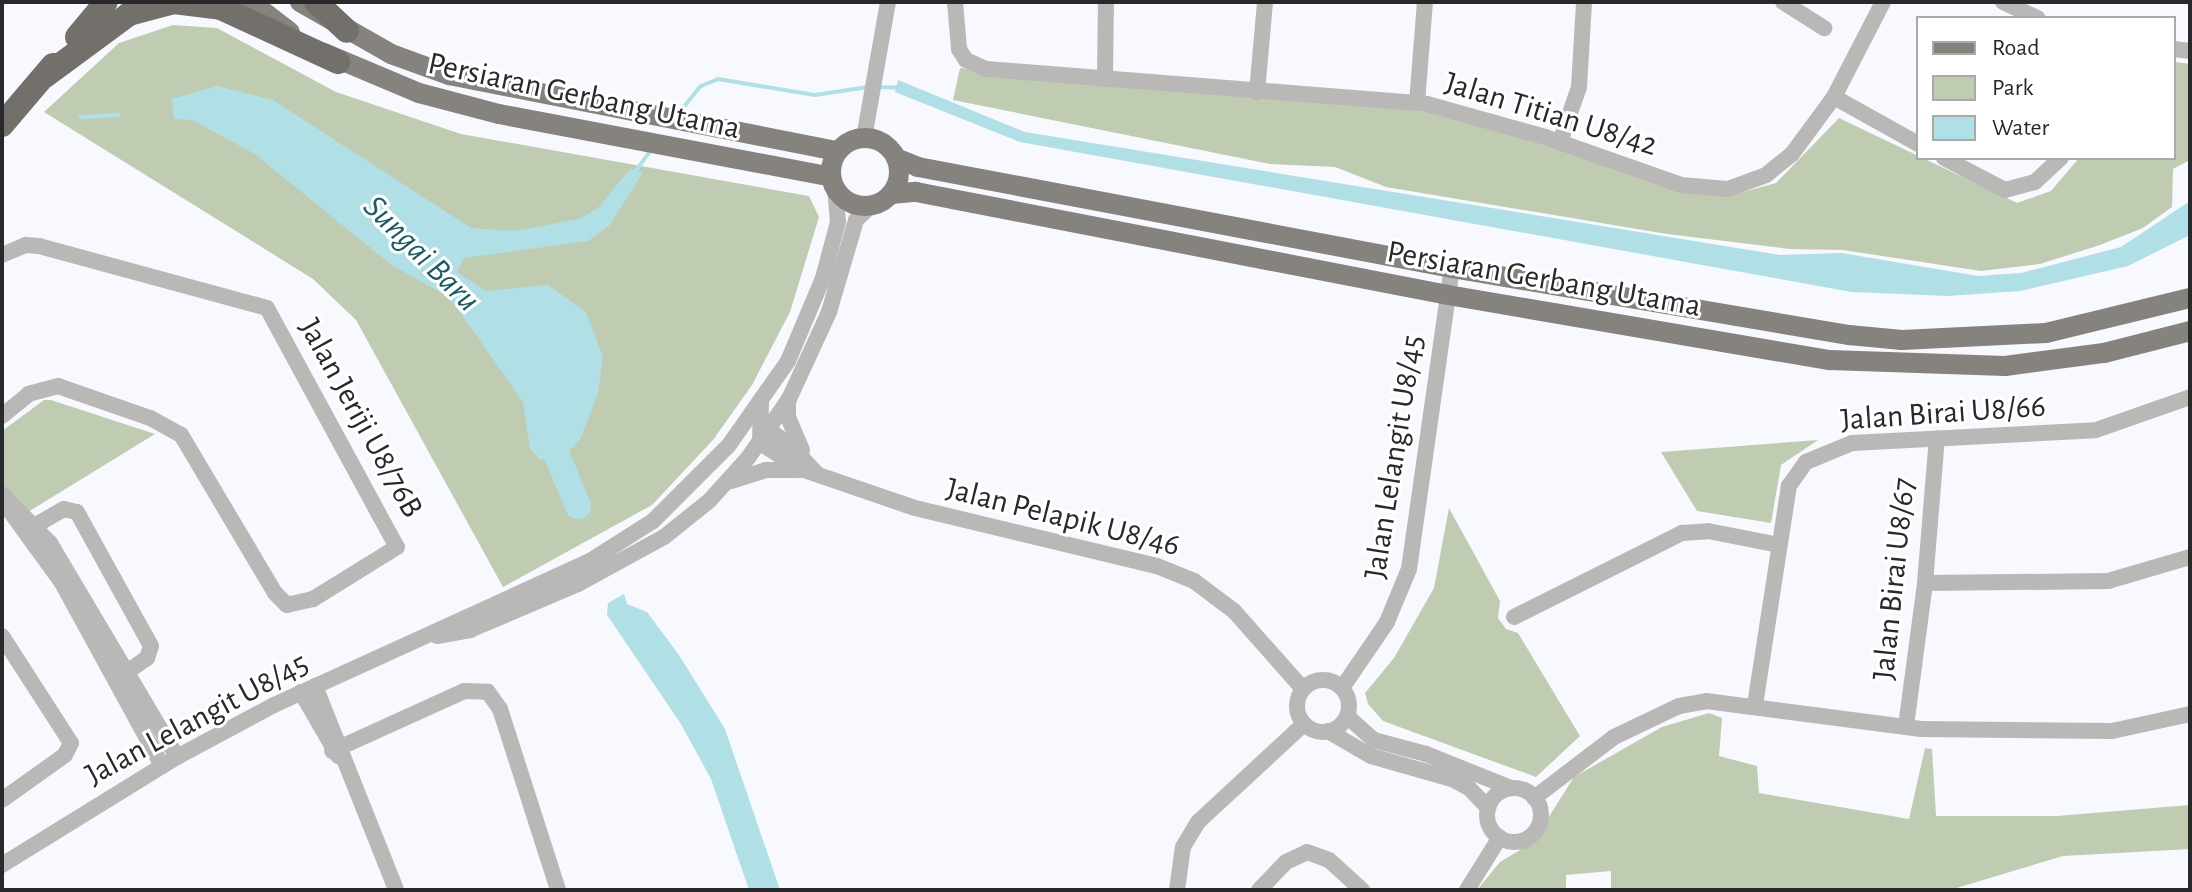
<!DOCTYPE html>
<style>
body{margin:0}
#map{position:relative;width:2192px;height:892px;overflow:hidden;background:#f7f9fe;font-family:"Alegreya Sans",sans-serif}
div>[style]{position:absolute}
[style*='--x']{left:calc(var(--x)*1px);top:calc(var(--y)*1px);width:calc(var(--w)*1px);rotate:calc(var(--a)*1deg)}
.green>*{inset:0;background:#bfccb1}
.water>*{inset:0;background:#b0dfe5}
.stream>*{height:4px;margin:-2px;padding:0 2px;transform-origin:2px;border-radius:2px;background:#b0dfe5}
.river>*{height:26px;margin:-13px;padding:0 13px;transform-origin:13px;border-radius:13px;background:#b0dfe5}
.minor>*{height:16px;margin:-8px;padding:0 8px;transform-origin:8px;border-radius:8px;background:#bab8b6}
.minor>.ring{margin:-8px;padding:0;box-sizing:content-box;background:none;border:16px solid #bab8b6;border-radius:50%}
.major>*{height:20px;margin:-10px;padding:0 10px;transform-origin:10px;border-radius:10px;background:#86827e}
.major>.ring{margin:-10px;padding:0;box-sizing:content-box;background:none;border:20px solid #86827e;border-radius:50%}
.highway>*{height:24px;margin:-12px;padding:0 12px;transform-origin:12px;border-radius:12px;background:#736f6a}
span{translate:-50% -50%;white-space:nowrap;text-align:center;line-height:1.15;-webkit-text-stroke:6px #fff;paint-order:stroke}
.street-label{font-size:32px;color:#28292b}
.water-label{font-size:34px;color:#1b5b63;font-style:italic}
.frame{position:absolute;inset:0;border:4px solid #28292b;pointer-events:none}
.legend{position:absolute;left:1916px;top:16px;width:260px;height:144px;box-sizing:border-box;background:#fff;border:2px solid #a9a9aa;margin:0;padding:10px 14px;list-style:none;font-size:24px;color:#28292b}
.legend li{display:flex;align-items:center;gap:16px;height:40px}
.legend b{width:40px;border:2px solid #a9a9aa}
</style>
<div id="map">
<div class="green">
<i style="clip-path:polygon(173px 25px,217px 28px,336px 92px,461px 134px,809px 196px,819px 217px,790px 312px,752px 385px,713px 440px,652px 505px,503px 587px,356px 320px,313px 279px,44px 112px,119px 43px)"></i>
<i style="clip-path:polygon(2174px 62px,2190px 64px,2190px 160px,2173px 169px,2172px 207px,2143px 228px,2100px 245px,2040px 264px,1981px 271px,1843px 250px,1790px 249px,1667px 234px,1386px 187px,1335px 167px,1270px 164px,953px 100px,960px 68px,1429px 112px,1728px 196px,1776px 183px,1839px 118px,2017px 203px,2051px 191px,2079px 158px,2174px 158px)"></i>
<i style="clip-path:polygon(44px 400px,51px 400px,155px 434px,28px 512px,2px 487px,2px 431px)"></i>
<i style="clip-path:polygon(1818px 440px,1781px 465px,1771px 523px,1697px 511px,1661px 452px)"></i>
<i style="clip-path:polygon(1449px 508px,1500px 601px,1498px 618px,1506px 629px,1518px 633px,1580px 736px,1536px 777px,1383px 721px,1368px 704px,1365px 693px,1394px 658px,1434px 588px)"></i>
<i style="clip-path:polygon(1709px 713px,1722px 718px,1719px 756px,1757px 766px,1759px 793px,1909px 819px,1925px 748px,1932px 749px,1936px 816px,2057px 816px,2190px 805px,2190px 849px,2063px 856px,1950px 890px,1611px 890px,1611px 871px,1566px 875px,1566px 890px,1477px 890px,1500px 862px,1533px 842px,1574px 777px,1662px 727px)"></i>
</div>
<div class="water">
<i style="clip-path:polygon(898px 80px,1025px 132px,1780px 255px,1842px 253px,1978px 276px,2021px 273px,2121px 247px,2190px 201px,2190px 235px,2128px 266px,2020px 291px,1948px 296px,1852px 292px,1020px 142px,895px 92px)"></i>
<i style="clip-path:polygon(217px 86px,273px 100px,471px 228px,515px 231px,579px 219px,598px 208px,630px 169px,643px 172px,610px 225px,588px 241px,464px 258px,457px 272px,486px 291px,548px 285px,586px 312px,603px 357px,598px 393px,580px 440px,565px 454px,540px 460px,530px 448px,523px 402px,449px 297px,393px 266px,253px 153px,192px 120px,174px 119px,172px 99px)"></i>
<i style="clip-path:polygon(624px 594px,627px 604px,647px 612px,679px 655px,725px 729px,780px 890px,749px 890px,711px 779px,681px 724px,607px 615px,608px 603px)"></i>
</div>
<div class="stream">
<i style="--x:877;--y:87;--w:23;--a:2"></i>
<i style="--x:678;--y:114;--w:36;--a:-51"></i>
<i style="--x:701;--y:86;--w:18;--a:-22"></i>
<i style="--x:718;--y:79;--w:98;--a:9.4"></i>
<i style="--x:815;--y:95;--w:54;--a:-8.6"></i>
<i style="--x:80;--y:117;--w:39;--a:-3"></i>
<i style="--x:635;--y:172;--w:27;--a:-54"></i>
</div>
<div class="river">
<i style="--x:544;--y:424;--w:89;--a:67.5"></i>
</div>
<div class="minor">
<i style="--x:955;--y:2;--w:47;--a:85.1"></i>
<i style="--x:959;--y:49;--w:13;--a:58"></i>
<i style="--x:966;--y:60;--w:22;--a:24"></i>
<i style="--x:986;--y:69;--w:442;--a:4.5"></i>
<i style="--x:1427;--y:104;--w:123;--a:15.6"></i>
<i style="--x:1545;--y:137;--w:144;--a:19.4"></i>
<i style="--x:1681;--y:185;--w:47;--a:4.9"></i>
<i style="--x:1728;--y:189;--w:40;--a:-20.2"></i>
<i style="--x:1766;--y:175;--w:33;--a:-39"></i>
<i style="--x:1792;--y:154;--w:71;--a:-53.6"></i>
<i style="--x:1834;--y:97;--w:107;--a:-62.7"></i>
<i style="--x:1783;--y:2;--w:49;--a:32.4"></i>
<i style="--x:2003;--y:2;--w:38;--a:25"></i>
<i style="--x:2174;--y:49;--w:16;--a:7"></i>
<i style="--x:1105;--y:79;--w:77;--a:-89.3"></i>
<i style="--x:1257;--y:92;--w:90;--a:-84.9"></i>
<i style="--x:1834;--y:97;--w:96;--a:29.2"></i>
<i style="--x:1417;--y:103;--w:101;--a:-85.5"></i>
<i style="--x:864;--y:138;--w:138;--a:-80"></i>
<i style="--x:1560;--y:142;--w:58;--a:-70.9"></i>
<i style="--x:1579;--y:87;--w:85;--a:-86.6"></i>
<i style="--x:1944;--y:158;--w:69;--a:27.7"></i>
<i style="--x:2005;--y:190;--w:31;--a:-15"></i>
<i style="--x:2035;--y:182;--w:35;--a:-43"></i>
<i style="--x:2;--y:255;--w:26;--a:-23"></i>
<i style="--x:26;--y:245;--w:13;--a:4"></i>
<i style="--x:39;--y:246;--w:236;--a:15.2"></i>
<i style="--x:267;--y:308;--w:272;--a:61.5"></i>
<i style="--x:397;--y:547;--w:99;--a:148.2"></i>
<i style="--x:313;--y:599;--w:27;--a:167"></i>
<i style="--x:287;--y:605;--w:17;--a:-135"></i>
<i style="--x:275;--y:593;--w:184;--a:-120.7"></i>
<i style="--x:181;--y:435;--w:35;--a:-151"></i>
<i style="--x:150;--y:418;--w:97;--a:-160.8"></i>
<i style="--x:58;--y:386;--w:30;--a:165"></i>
<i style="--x:29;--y:394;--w:35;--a:141"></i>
<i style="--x:788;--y:400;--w:17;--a:90"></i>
<i style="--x:788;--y:417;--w:36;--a:67"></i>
<i style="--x:761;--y:403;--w:40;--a:91.4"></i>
<i style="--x:760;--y:443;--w:49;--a:32.4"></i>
<i style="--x:801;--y:469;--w:120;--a:18.9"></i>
<i style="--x:915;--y:508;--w:249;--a:13.5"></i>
<i style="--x:1157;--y:566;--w:40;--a:22"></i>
<i style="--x:1194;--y:581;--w:50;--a:36.9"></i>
<i style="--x:1234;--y:611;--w:104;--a:48.5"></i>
<i style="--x:761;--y:433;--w:9;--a:-21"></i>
<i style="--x:769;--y:430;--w:26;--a:36"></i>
<i style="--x:790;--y:445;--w:40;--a:47"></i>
<i style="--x:732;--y:481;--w:36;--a:-18"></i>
<i style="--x:766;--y:470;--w:33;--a:0"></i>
<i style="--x:2;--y:494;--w:69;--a:45.6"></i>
<i style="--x:50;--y:543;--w:249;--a:59.3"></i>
<i style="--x:2;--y:500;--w:102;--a:54.1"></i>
<i style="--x:62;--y:583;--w:209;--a:61.3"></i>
<i style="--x:36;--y:525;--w:32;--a:-30"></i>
<i style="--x:64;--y:509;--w:13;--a:13"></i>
<i style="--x:77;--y:512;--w:153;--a:61.1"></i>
<i style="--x:151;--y:646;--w:13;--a:108"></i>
<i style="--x:147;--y:658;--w:24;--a:145"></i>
<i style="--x:1925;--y:583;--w:183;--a:-0.6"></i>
<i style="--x:2108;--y:581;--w:85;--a:-16.3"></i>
<i style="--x:1514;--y:617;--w:188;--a:-26.6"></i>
<i style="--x:1682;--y:533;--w:26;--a:-4"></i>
<i style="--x:1708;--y:531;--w:72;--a:11.2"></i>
<i style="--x:2;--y:636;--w:127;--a:57.2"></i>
<i style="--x:71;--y:743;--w:13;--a:117"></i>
<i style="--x:65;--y:755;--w:77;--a:144.5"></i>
<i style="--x:437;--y:636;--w:34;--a:-10"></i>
<i style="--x:470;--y:630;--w:117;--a:-23.1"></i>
<i style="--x:578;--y:584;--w:98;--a:-28.7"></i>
<i style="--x:664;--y:537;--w:58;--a:-38.7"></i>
<i style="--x:709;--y:501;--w:58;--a:-47.8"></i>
<i style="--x:748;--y:458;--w:72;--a:-55.2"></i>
<i style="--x:789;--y:399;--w:96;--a:-65.3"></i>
<i style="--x:829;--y:312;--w:96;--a:-73.6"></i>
<i style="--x:856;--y:220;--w:22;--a:-43"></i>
<i class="ring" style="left:1297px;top:680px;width:36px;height:36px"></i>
<i style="--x:315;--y:686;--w:219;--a:68.3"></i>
<i style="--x:1342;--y:688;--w:80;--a:-55.7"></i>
<i style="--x:1387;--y:622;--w:57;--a:-67.5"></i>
<i style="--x:1409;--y:569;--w:304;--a:-81.9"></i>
<i style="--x:301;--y:692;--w:74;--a:60"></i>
<i style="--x:1755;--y:705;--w:222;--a:-81.2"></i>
<i style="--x:1789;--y:486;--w:29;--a:-55"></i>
<i style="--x:1806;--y:462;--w:50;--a:-22.4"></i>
<i style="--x:1852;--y:443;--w:244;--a:-3"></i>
<i style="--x:2096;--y:430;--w:100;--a:-19.3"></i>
<i style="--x:1347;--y:716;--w:36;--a:42"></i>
<i style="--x:1374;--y:740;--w:54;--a:15.1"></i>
<i style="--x:1426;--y:754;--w:92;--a:21.8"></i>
<i style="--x:1906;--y:726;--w:144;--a:-82.4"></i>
<i style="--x:1925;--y:583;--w:145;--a:-85.3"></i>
<i style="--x:1328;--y:731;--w:50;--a:30.2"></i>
<i style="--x:1371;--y:756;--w:84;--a:15.9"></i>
<i style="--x:1452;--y:779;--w:19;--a:28"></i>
<i style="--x:1469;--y:788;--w:28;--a:46"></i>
<i style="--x:332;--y:751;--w:145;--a:-24.4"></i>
<i style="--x:464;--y:691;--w:24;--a:2"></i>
<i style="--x:488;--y:692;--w:21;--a:55"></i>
<i style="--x:500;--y:709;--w:190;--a:72.2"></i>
<i class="ring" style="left:1487px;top:788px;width:38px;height:38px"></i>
<i style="--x:1534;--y:798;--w:101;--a:-37.3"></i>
<i style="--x:1614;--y:737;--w:72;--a:-25.5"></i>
<i style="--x:1679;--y:706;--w:27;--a:-10"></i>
<i style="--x:1706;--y:701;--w:217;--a:7.4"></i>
<i style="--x:1921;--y:729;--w:191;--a:0.6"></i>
<i style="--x:2112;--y:731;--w:80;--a:-12.3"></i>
<i style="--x:2;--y:865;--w:206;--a:-31.7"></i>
<i style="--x:177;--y:757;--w:110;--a:-28.2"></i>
<i style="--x:274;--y:705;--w:347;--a:-24.5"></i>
<i style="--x:590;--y:561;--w:75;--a:-32.4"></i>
<i style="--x:653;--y:521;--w:107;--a:-45"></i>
<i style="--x:729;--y:445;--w:103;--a:-54.9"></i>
<i style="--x:788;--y:361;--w:90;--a:-67.1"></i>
<i style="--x:823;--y:278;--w:58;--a:-75"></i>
<i style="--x:838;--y:222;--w:34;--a:-95"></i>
<i style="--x:1177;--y:890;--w:43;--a:-82.1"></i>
<i style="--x:1183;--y:847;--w:29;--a:-59"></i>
<i style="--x:1198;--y:822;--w:144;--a:-42.8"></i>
<i style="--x:1259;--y:890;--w:39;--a:-46"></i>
<i style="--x:1286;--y:862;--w:23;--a:-25"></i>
<i style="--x:1307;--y:852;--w:23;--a:20"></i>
<i style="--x:1329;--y:860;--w:45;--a:42.3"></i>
<i style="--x:1467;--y:890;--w:62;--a:-58.1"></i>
</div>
<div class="major">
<i style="--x:251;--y:2;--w:49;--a:37.6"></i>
<i style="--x:300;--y:2;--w:105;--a:29.7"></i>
<i style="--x:391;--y:54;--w:62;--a:19.9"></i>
<i style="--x:449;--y:75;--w:396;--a:11.1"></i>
<i style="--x:324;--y:53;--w:103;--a:22.8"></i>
<i style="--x:419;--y:93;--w:83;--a:14.7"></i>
<i style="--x:499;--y:114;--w:338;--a:10.7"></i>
<i class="ring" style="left:831px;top:138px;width:48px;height:48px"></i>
<i style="--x:896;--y:158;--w:24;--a:22"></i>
<i style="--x:918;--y:167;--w:543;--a:10.71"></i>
<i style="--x:1452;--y:268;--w:403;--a:9.6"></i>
<i style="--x:1849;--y:335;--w:53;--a:5.4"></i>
<i style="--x:1902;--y:340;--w:144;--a:-2.8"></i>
<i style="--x:2046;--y:333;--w:148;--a:-13.7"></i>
<i style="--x:891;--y:194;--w:25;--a:-5"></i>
<i style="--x:916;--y:192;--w:542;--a:10.96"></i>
<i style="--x:1448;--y:295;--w:387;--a:9.7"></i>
<i style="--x:1830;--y:360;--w:175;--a:2"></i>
<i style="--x:2005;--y:366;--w:100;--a:-7.5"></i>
<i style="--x:2104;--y:353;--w:89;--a:-14.3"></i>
</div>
<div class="highway">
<i style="--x:316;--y:2;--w:42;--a:43.1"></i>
<i style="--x:77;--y:37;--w:45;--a:-50.4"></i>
<i style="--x:45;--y:76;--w:104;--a:-36.4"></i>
<i style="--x:129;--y:14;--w:47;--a:-14.9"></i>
<i style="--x:174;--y:2;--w:47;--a:7.3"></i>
<i style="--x:221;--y:8;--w:129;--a:24.8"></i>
<i style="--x:2;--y:125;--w:79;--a:-49.6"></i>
</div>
<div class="street-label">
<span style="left:584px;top:96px;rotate:12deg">Persiaran Gerbang Utama</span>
<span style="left:1551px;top:114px;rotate:17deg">Jalan Titian U8/42</span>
<span style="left:1544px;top:279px;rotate:10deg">Persiaran Gerbang Utama</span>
<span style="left:1943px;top:413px;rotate:-4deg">Jalan Birai U8/66</span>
<span style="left:361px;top:418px;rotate:61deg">Jalan Jeriji U8/76B</span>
<span style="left:1394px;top:457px;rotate:-81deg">Jalan Lelangit U8/45</span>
<span style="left:1063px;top:517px;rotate:14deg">Jalan Pelapik U8/46</span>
<span style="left:1894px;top:579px;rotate:-84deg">Jalan Birai U8/67</span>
<span style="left:197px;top:719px;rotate:-28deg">Jalan Lelangit U8/45</span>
</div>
<div class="water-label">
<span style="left:421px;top:254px;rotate:45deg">Sungai Baru</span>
</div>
<div class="frame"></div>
<ul class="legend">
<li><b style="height:10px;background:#86827e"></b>Road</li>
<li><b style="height:22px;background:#bfccb1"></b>Park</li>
<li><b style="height:22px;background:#b0dfe5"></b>Water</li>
</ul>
</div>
